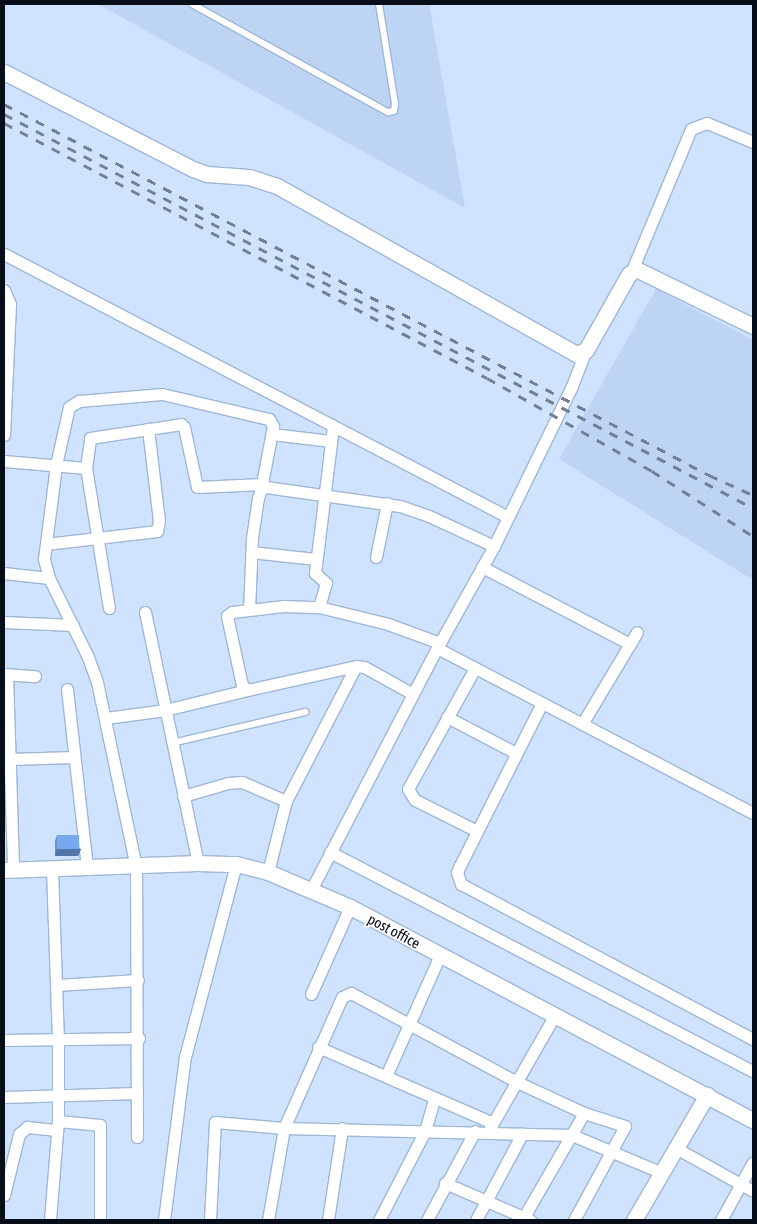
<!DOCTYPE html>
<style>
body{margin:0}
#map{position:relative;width:757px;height:1224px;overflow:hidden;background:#cfe3fe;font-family:"Asap Condensed",sans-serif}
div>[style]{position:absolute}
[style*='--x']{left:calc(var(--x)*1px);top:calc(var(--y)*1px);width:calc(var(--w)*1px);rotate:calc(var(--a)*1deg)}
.built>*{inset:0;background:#bdd4f3}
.roads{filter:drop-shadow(1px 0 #9fb6d7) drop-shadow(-1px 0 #9fb6d7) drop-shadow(0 1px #9fb6d7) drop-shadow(0 -1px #9fb6d7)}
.service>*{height:5.5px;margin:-2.75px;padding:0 2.75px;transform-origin:2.75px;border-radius:2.75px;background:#fff}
.minor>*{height:11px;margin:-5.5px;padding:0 5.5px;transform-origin:5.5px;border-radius:5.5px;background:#fff}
.tertiary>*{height:15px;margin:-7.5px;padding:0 7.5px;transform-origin:7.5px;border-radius:7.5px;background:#fff}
.rail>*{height:3px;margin-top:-1.5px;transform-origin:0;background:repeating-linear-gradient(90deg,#728094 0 9px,transparent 0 18px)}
.wall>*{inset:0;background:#6591cd}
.shaded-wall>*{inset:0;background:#5376a7}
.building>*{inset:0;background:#76a9ee;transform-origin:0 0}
span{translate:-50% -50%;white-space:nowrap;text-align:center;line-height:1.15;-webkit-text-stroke:4px #fff;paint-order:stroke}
.street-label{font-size:15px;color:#070e1a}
.frame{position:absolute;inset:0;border:5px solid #070e1a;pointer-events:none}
</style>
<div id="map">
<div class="built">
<i style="clip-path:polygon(98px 4px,429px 4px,465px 208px)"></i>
<i style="clip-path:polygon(656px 289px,753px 340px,753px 580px,559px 459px)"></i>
</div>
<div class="roads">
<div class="service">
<i style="--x:192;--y:4;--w:224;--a:28.9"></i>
<i style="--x:388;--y:112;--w:6;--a:-9"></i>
<i style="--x:394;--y:111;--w:7;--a:-82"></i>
<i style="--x:395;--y:104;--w:101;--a:-99.1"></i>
<i style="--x:172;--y:743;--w:137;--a:-13.1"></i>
</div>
<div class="minor">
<i style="--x:4;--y:254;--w:568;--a:27.56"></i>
<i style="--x:632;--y:270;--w:153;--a:-67.3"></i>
<i style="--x:691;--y:129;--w:17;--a:-21"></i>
<i style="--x:707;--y:123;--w:50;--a:22.4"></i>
<i style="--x:4;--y:290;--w:15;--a:67"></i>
<i style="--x:10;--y:304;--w:131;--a:92.6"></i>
<i style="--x:272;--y:434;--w:59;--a:6.8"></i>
<i style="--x:4;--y:461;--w:82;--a:4.9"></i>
<i style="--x:46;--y:544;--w:112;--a:-6.7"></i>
<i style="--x:157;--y:531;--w:10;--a:-79"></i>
<i style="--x:159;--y:521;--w:93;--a:-96.8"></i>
<i style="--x:251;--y:552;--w:65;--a:6.1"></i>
<i style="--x:376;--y:557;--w:55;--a:-78.5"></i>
<i style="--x:482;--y:567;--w:167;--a:27.5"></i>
<i style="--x:4;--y:573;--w:45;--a:6.3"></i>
<i style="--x:319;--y:607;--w:25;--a:-74"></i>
<i style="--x:326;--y:583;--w:15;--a:-138"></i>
<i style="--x:315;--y:573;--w:147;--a:-83"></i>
<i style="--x:109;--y:608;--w:142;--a:-99.3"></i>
<i style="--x:86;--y:468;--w:30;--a:-82"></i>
<i style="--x:90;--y:438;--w:92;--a:-8.7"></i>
<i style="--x:181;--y:424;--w:4;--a:45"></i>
<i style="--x:184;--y:427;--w:61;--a:77.8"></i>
<i style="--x:197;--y:487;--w:65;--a:-2.6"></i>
<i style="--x:249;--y:610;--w:72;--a:-87.6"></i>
<i style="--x:252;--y:538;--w:40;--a:-81.5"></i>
<i style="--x:258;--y:498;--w:9;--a:-72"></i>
<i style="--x:261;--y:489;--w:5;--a:-22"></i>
<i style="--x:266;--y:487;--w:135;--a:8.1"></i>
<i style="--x:400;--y:506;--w:31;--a:19"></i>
<i style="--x:429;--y:516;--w:72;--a:24.8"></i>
<i style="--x:145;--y:612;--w:257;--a:78.1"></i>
<i style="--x:4;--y:622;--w:69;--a:2.5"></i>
<i style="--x:437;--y:648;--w:356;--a:27.6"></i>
<i style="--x:475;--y:668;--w:138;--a:119"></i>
<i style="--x:408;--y:789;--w:13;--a:58"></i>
<i style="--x:415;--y:800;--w:69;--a:26.6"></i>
<i style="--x:4;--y:674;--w:31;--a:4"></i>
<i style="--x:7;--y:674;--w:195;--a:88.2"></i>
<i style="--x:67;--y:689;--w:180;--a:83.6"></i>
<i style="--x:413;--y:694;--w:56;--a:-151.1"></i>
<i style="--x:364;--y:667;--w:8;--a:-173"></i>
<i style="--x:356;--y:666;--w:112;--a:167.6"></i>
<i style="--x:247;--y:690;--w:7;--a:-135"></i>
<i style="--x:242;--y:685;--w:71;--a:-102.3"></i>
<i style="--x:227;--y:616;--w:6;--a:-39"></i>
<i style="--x:232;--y:612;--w:52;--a:-6.6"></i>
<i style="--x:284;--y:606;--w:35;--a:2"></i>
<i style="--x:319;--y:607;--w:71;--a:13.8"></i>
<i style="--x:388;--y:624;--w:55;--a:20.1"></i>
<i style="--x:542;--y:703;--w:182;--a:116.8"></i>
<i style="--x:460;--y:865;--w:8;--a:113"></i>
<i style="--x:457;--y:872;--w:13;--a:72"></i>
<i style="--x:461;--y:884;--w:331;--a:28"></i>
<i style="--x:447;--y:717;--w:78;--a:27.6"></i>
<i style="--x:106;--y:718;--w:60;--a:-7.7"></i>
<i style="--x:165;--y:710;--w:84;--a:-13.7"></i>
<i style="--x:582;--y:724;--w:107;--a:-59.1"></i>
<i style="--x:9;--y:759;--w:65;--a:-1.8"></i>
<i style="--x:183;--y:796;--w:47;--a:-16.1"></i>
<i style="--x:228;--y:783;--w:14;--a:-4"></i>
<i style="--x:242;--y:782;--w:48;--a:23.4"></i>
<i style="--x:330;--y:852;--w:476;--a:27.4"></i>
<i style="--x:268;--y:872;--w:73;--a:-75.8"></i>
<i style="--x:286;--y:801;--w:152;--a:-62.6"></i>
<i style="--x:312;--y:888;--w:271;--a:-62.5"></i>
<i style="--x:437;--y:648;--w:117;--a:-60.8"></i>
<i style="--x:494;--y:546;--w:178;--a:-64"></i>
<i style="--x:572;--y:386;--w:39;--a:-69"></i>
<i style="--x:57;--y:985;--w:81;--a:-3.5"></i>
<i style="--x:311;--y:994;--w:95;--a:-65.9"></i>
<i style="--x:4;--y:1040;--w:135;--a:-0.8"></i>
<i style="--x:318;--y:1047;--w:191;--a:23.5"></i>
<i style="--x:386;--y:1076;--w:133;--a:-65.9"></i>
<i style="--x:4;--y:1097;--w:133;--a:-1.7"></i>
<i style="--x:58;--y:1121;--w:42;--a:5.4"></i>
<i style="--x:100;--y:1125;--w:95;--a:90"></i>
<i style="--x:490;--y:1128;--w:130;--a:-60.1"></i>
<i style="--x:137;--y:1137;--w:270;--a:-90.2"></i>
<i style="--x:136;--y:867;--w:189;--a:-101.9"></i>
<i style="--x:97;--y:682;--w:29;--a:-110"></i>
<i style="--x:87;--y:655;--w:86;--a:-116.3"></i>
<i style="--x:49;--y:578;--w:20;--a:-105"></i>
<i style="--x:44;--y:559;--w:95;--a:-82.7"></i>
<i style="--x:56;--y:465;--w:59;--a:-77.4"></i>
<i style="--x:69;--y:407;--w:12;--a:-31"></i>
<i style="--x:79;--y:401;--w:83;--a:-4.8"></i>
<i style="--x:162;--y:394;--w:110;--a:13.2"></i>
<i style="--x:269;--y:419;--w:8;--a:60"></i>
<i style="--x:273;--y:426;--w:64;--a:100.8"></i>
<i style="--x:674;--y:1147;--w:90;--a:29.1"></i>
<i style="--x:445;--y:1183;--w:93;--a:23.5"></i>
<i style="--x:4;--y:1195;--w:63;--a:-76.2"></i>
<i style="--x:19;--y:1134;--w:11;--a:-41"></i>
<i style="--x:27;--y:1127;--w:30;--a:6"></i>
<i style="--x:50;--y:1220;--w:99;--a:-85.4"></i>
<i style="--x:58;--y:1121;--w:80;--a:-90"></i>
<i style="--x:58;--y:1041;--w:172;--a:-92"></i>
<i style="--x:164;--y:1220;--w:164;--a:-82.7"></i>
<i style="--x:185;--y:1057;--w:200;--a:-75.2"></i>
<i style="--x:210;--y:1220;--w:98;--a:-87.1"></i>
<i style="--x:215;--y:1122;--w:69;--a:5"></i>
<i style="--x:284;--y:1128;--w:288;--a:1.4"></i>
<i style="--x:572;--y:1135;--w:95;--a:22.8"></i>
<i style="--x:268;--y:1220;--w:93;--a:-80.1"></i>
<i style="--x:284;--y:1128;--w:143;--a:-66.1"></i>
<i style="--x:342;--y:997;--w:10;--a:-24"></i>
<i style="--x:351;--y:993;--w:186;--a:28.2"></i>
<i style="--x:515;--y:1081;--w:76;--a:24.9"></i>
<i style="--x:584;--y:1113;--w:43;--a:17.6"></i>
<i style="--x:625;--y:1126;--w:107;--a:118.5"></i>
<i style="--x:328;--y:1220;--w:93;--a:-81.3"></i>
<i style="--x:379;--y:1220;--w:100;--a:-62.7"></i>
<i style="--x:425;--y:1131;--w:33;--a:-74"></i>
<i style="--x:427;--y:1220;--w:101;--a:-61.7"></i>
<i style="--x:476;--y:1220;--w:98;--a:-61.9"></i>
<i style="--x:522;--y:1220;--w:124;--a:-59.9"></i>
<i style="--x:721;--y:1220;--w:66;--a:-61.1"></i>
</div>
<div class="tertiary">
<i style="--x:4;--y:72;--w:212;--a:27.2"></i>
<i style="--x:193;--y:169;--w:15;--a:20"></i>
<i style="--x:207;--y:174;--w:42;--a:4.1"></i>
<i style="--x:249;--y:177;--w:29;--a:18"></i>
<i style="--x:277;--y:186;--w:343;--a:29.3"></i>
<i style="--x:576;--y:354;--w:11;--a:-22"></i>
<i style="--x:586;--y:350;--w:87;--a:-60.5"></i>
<i style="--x:629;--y:274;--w:9;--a:-36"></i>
<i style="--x:636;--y:269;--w:130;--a:26"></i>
<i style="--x:4;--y:870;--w:194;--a:-2.1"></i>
<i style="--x:198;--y:863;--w:38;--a:2"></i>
<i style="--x:236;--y:864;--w:33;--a:14"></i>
<i style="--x:268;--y:872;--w:89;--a:23.1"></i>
<i style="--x:350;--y:907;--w:456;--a:27.9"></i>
<i style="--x:634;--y:1220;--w:145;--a:-59.7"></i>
</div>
</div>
<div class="rail">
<i style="--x:4;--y:104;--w:797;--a:27.76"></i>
<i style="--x:709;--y:475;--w:48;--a:24.4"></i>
<i style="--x:4;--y:114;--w:846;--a:27.75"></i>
<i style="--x:4;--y:123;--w:546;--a:27.83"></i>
<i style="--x:487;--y:378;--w:189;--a:29.4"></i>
<i style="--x:652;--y:471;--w:120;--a:32.8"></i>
</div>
<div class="wall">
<i style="clip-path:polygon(57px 835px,81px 849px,78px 856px,55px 856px,55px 841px)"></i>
</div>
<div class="shaded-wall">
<i style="clip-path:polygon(57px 849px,81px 849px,78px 856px,55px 856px)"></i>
</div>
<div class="building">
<i style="left:57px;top:835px;width:22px;height:14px"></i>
</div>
<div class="street-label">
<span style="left:394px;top:931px;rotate:28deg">post office</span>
</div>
<div class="frame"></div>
</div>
